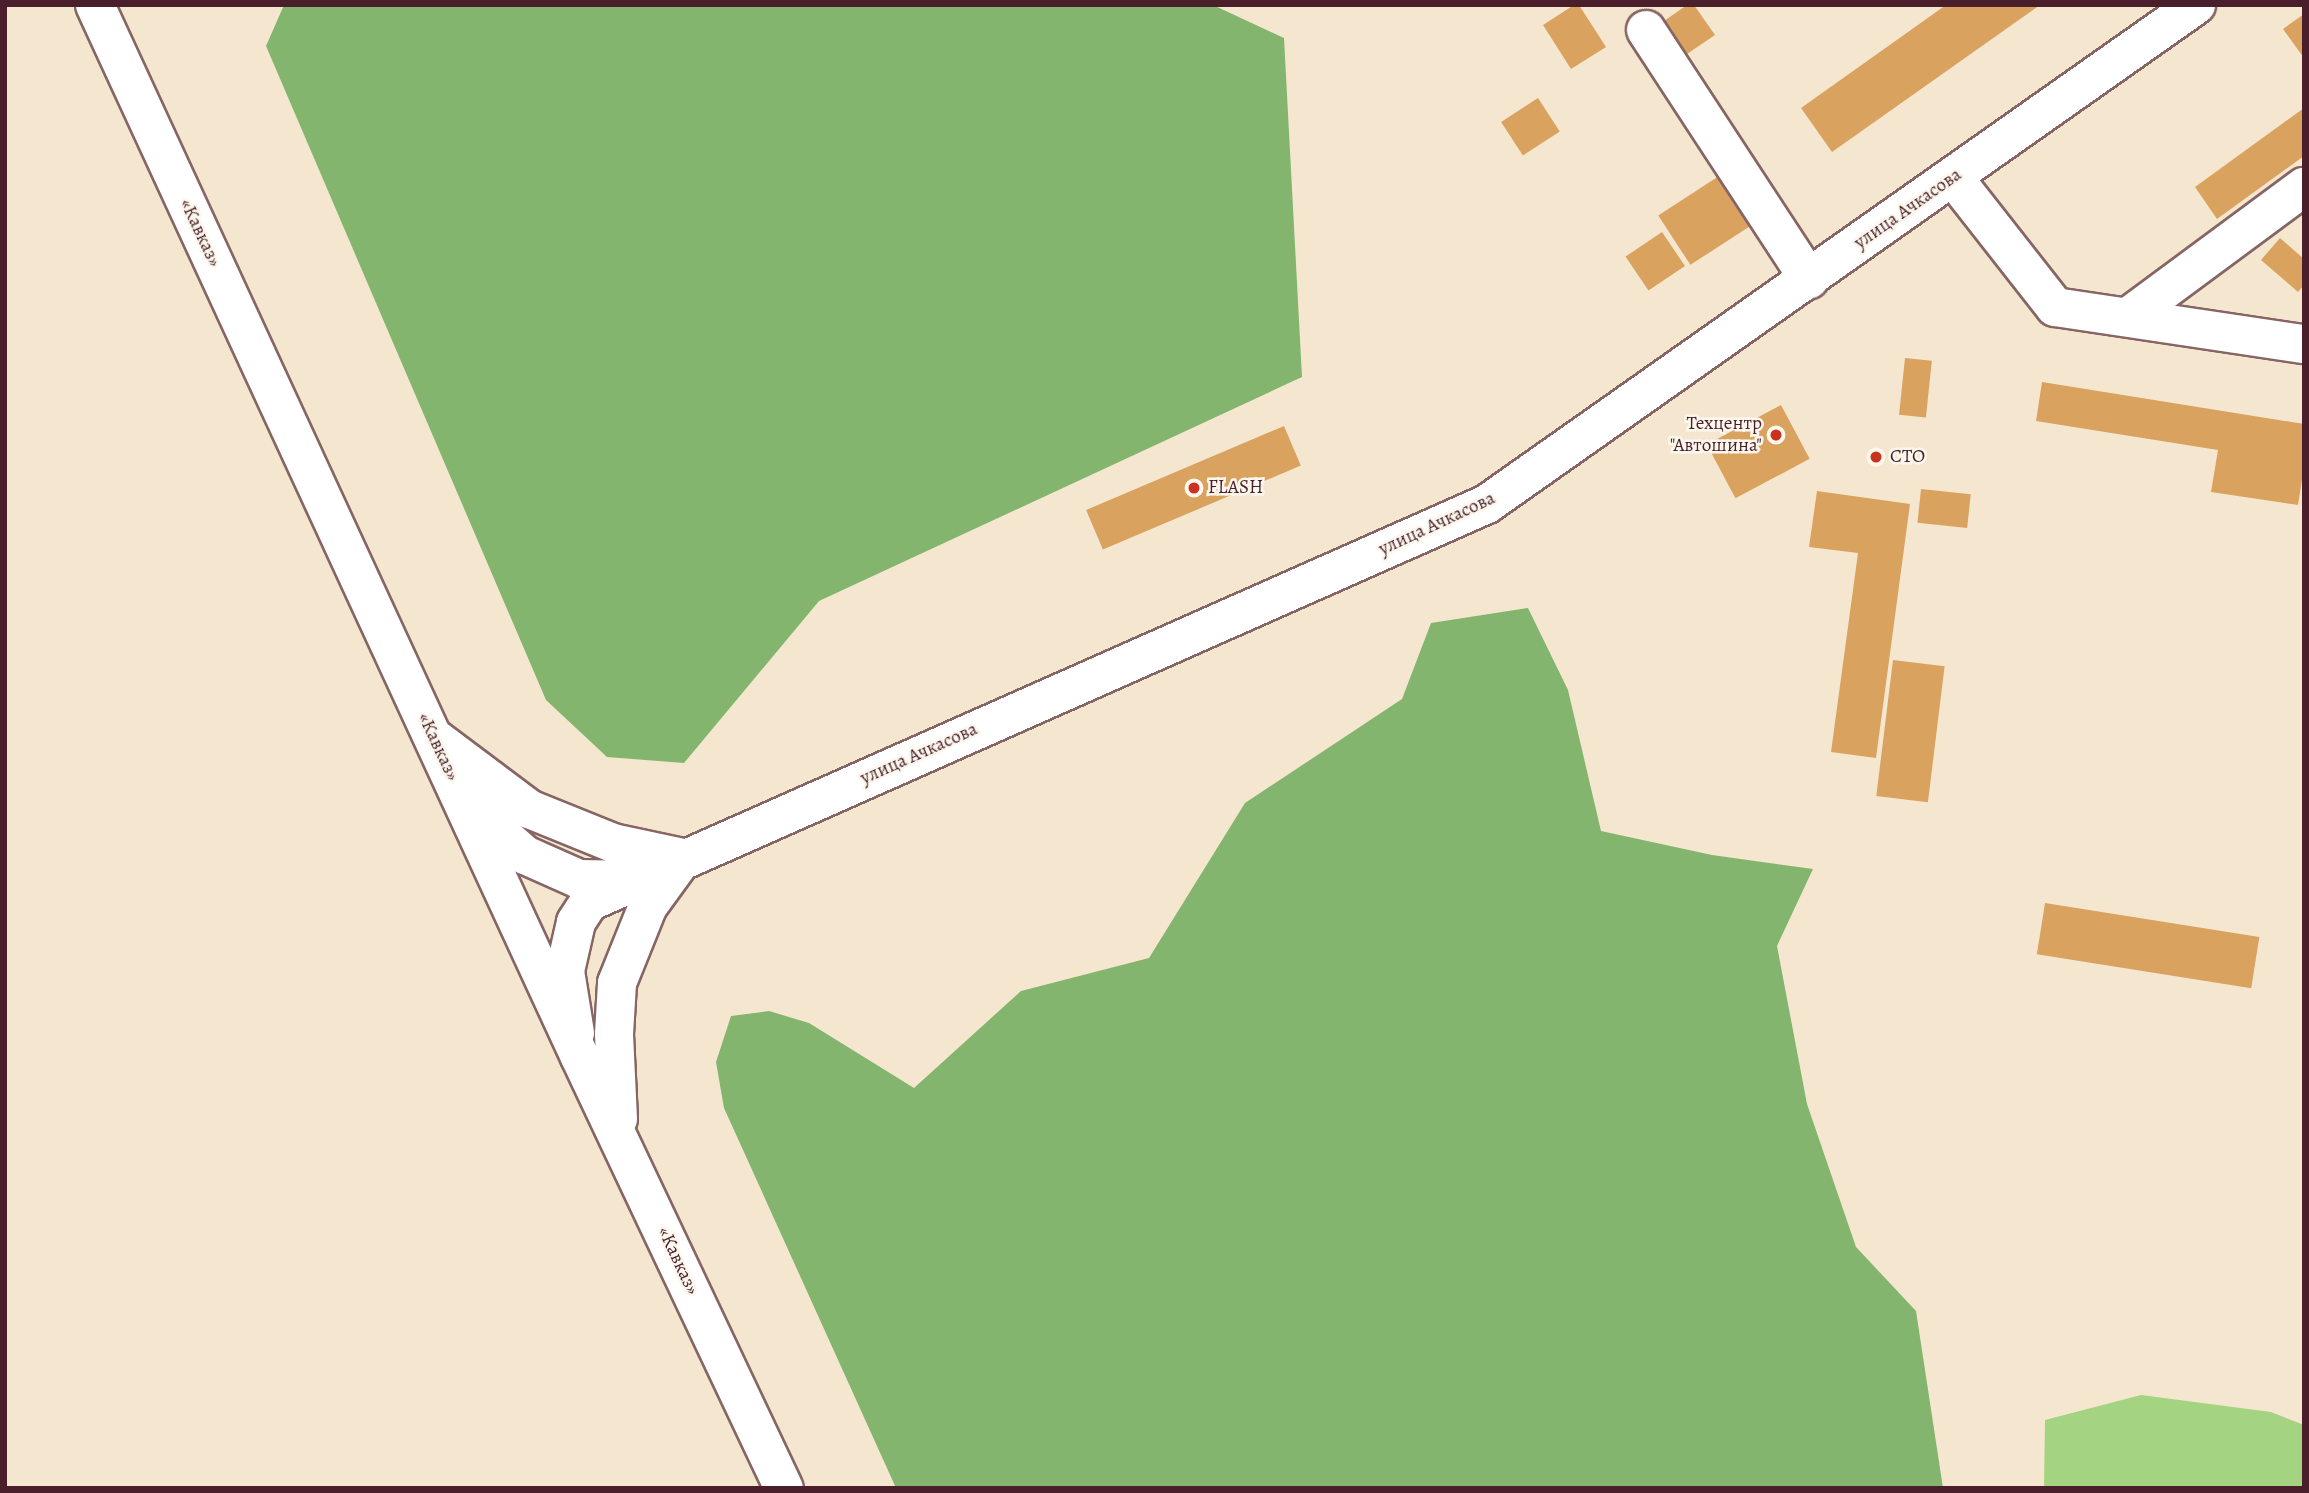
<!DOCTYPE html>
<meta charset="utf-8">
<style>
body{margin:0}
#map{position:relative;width:2309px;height:1493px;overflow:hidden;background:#f5e7cf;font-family:Alegreya,serif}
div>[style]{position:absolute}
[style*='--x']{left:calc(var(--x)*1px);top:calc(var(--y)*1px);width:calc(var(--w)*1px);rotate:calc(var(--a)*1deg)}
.green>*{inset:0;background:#a4d381}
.forest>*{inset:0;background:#83b56f}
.building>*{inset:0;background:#daa25f;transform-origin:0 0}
.roads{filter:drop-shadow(2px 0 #866564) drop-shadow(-2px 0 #866564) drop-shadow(0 2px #866564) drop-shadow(0 -2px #866564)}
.minor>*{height:38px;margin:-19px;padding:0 19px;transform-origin:19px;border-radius:19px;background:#fff}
.major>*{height:38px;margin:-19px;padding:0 19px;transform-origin:19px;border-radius:19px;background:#fff}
.highway>*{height:38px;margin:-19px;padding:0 19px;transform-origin:19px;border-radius:19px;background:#fff}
.dots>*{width:19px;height:19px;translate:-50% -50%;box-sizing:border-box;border:4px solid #fbf7ec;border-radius:50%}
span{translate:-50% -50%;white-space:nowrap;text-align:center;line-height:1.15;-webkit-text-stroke:5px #fbf7ec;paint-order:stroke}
.street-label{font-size:19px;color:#4a1f2b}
.poi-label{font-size:19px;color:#4a1f2b}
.right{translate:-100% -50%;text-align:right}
.left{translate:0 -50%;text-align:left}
.frame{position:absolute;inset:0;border:7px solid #4a1f2b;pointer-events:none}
</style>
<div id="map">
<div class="green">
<i style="clip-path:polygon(2141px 1395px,2271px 1412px,2304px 1425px,2304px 1488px,2044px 1488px,2045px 1420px)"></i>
</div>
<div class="forest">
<i style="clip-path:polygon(284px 5px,1213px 5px,1284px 38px,1302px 377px,819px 601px,684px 763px,607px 757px,546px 700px,266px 46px)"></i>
<i style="clip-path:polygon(1528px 608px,1568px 690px,1601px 831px,1712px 855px,1813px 869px,1777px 946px,1807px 1104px,1856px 1247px,1916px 1311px,1943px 1488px,896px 1488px,724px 1108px,716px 1062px,731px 1016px,769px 1011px,809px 1023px,914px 1088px,1021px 991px,1149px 958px,1245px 803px,1402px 699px,1431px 623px)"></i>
</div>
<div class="building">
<i style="clip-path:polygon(1574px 5px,1579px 5px,1606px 47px,1571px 69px,1543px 25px)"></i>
<i style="clip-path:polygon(1687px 5px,1694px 5px,1715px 35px,1687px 54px,1664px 21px)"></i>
<i style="clip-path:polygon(1946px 5px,2040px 5px,1832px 152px,1801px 108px)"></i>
<i style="clip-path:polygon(2304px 14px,2304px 58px,2283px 29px)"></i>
<i style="left:1538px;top:98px;width:40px;height:44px;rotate:57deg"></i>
<i style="clip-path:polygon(2304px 108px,2304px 156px,2217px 219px,2195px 187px)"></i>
<i style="left:1722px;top:174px;width:59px;height:76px;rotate:57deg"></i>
<i style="left:1662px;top:232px;width:41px;height:44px;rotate:56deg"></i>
<i style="clip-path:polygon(2280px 238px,2304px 259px,2304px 285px,2298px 292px,2261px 260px)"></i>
<i style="left:1905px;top:358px;width:27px;height:57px;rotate:6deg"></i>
<i style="clip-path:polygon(2042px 382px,2304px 424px,2304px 467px,2298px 505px,2211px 492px,2218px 450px,2036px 421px)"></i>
<i style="left:1781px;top:405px;width:61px;height:84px;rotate:62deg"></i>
<i style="left:1284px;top:426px;width:43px;height:215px;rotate:67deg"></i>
<i style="left:1921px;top:489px;width:50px;height:34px;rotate:6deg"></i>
<i style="clip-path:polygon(1817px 491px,1910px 504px,1876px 758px,1831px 752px,1858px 553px,1809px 547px)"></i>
<i style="left:1893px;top:660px;width:52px;height:137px;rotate:7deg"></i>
<i style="left:2045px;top:903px;width:217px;height:52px;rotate:9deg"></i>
</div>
<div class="roads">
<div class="minor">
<i style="--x:1646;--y:30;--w:298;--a:56.8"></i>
<i style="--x:1953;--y:177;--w:165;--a:51.9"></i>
<i style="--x:2055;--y:307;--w:252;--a:8.5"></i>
<i style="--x:2128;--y:317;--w:219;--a:-36.5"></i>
</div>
<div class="major">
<i style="--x:433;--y:737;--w:120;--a:36.9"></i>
<i style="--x:529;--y:809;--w:91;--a:22"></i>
<i style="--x:613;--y:843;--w:72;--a:12.1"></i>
<i style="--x:575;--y:1033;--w:63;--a:-99.2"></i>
<i style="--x:565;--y:971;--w:50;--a:-77.3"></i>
<i style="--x:576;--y:922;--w:24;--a:-57"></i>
<i style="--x:589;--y:902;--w:982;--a:-23.9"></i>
<i style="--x:1487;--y:504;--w:867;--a:-35.14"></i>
</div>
<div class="highway">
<i style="--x:95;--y:5;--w:1158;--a:65.25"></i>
<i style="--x:580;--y:1057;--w:477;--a:64.7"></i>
<i style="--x:476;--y:812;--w:65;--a:41.3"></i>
<i style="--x:525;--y:855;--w:59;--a:24"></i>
<i style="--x:579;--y:879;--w:56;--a:1"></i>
<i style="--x:618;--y:1119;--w:85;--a:-92.7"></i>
<i style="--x:614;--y:1034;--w:51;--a:-86.6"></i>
<i style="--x:617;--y:983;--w:83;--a:-68.1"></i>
<i style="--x:648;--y:906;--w:59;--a:-53.9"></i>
</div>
</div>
<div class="dots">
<i style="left:1776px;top:435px;background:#c8321e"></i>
<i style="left:1876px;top:457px;background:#c8321e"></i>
<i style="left:1194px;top:488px;background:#c8321e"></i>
</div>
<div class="street-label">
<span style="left:1908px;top:209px;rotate:-35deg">улица Ачкасова</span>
<span style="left:200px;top:233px;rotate:65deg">«Кавказ»</span>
<span style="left:1437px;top:524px;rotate:-25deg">улица Ачкасова</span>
<span style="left:438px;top:747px;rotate:65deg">«Кавказ»</span>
<span style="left:919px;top:754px;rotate:-24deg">улица Ачкасова</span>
<span style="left:678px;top:1261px;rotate:65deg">«Кавказ»</span>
</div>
<div class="poi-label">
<span class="right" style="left:1762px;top:435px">Техцентр<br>"Автошина"</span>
<span class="left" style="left:1890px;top:457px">СТО</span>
<span class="left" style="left:1208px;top:488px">FLASH</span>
</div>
<div class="frame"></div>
</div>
